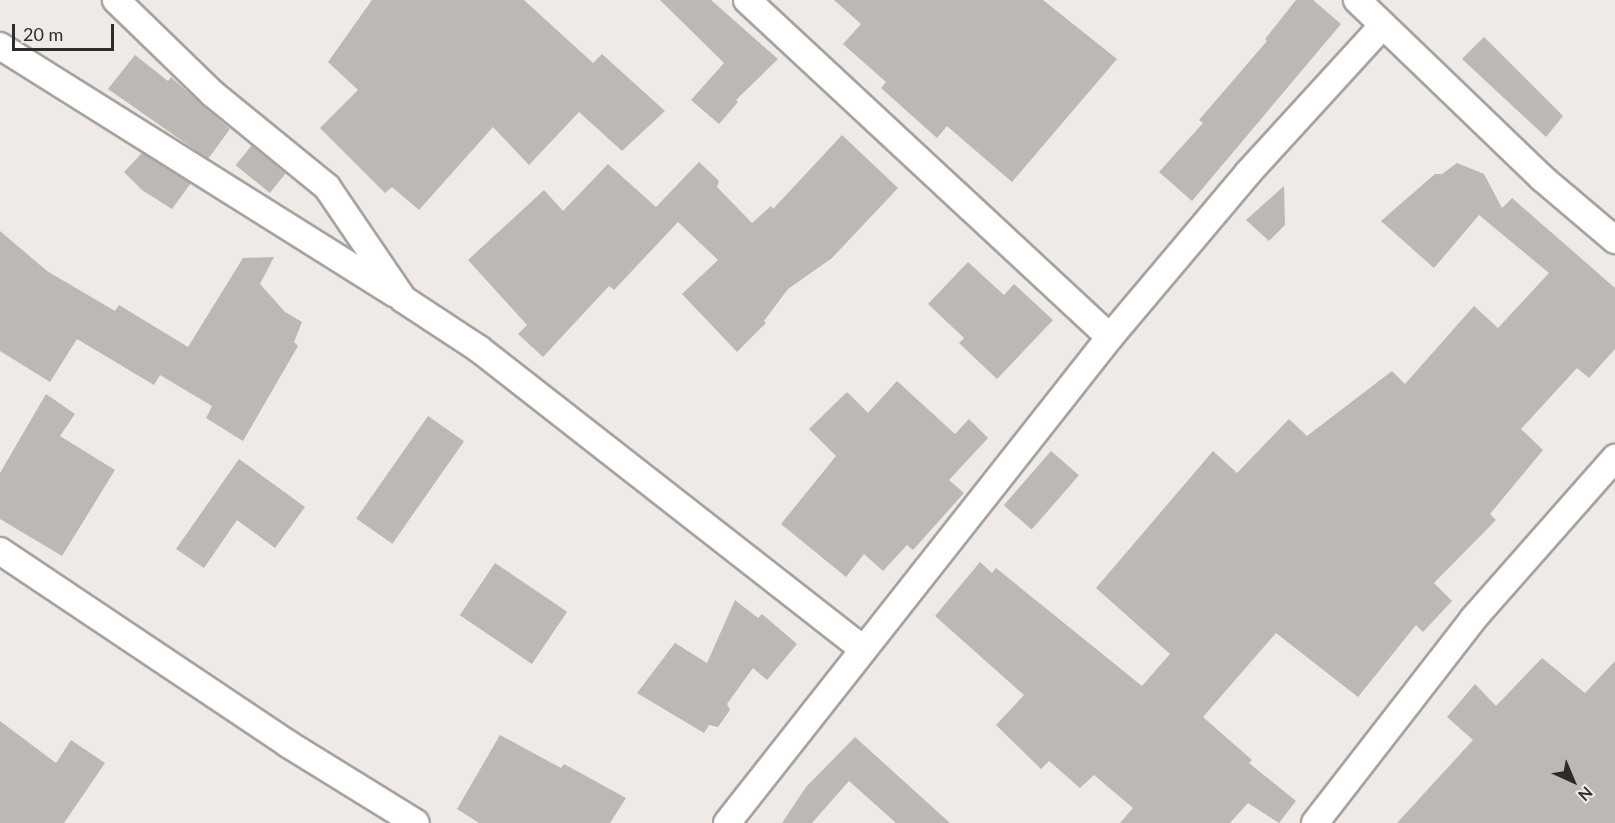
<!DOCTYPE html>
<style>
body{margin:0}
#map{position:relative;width:1615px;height:823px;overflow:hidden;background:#efeae6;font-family:Lato,sans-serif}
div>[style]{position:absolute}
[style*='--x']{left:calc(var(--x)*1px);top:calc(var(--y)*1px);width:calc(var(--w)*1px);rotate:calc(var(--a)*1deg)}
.building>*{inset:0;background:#bdb8b4;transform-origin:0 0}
.roads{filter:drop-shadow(2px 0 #a7a39f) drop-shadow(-2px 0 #a7a39f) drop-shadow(0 2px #a7a39f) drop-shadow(0 -2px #a7a39f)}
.minor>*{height:26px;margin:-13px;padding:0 13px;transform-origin:13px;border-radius:13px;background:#fff}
span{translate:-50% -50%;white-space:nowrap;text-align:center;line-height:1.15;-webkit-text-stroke:4.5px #efeae6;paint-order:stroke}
.north{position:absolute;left:1543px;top:751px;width:60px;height:60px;-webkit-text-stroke:4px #efeae6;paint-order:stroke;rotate:136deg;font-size:16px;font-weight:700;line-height:24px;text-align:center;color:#2e2c2a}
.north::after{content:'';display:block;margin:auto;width:21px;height:27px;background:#2e2c2a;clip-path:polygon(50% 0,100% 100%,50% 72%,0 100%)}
.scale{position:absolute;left:12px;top:24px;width:102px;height:27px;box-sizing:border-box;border:3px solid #2e2c2a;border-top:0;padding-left:8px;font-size:18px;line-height:21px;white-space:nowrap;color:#2e2c2a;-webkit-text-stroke:4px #efeae6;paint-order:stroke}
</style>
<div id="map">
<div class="building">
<i style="clip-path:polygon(372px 0,524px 0,593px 63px,602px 54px,665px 111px,622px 151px,579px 112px,529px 165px,493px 127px,419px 210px,392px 187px,385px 193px,320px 128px,358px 90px,328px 62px)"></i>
<i style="clip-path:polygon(660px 0,711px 0,778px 59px,736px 100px,738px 102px,719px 124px,691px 100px,724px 63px)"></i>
<i style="clip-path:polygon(834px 0,1043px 0,1117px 59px,1012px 182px,947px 126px,937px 138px,881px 88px,886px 82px,843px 44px,861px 24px)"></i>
<i style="clip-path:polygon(1296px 0,1313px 0,1341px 24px,1192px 201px,1159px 172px,1203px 123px,1199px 120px,1267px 41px,1265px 39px)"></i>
<i style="clip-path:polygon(1484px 37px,1563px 116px,1546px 137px,1462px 59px)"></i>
<i style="clip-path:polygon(135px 55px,168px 81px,171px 77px,230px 129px,208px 159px,108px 89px)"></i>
<i style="clip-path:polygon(842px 135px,898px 188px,832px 258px,788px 289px,764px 321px,766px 323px,737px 352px,682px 294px,718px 260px,678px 222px,614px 290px,609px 286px,543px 357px,518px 334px,527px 325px,468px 260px,544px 190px,563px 211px,608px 164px,656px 207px,699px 162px,719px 181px,717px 187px,752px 223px,771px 206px,773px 209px)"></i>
<i style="left:252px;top:145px;width:44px;height:26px;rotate:39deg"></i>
<i style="clip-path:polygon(142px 153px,191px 183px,172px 209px,142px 190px,124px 172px)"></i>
<i style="clip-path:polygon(1457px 163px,1484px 174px,1502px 208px,1512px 198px,1615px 288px,1615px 349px,1589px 378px,1577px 368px,1521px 429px,1543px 450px,1490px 514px,1496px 520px,1434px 583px,1452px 601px,1423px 632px,1416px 625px,1358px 697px,1276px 633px,1203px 717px,1252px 760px,1249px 763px,1296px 801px,1279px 823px,1248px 803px,1230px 823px,1120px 823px,1133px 808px,1094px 775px,1080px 788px,1049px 761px,1041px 769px,996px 725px,1024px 695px,935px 616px,980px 562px,992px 573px,996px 568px,1142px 686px,1170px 654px,1096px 588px,1213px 451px,1237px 473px,1289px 419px,1307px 436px,1392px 371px,1405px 384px,1474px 306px,1498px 328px,1549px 273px,1479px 215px,1434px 268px,1381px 221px,1435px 174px,1442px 174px)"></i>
<i style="clip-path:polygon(1284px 186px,1285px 225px,1269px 241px,1246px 220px)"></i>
<i style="clip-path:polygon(0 231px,47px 271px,115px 311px,119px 305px,188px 347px,243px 258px,274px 257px,260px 284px,285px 312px,302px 322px,294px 342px,298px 346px,243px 441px,206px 418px,212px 406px,160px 375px,154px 385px,77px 339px,50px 382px,0 351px)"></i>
<i style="clip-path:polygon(968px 262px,1004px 295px,1014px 284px,1053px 320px,997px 379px,959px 343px,964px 338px,928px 304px)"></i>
<i style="clip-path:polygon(897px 381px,955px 434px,969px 419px,988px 438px,949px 480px,964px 493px,913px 550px,907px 545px,883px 571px,864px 554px,846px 577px,781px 524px,836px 456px,809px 429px,847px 392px,868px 413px)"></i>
<i style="clip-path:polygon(46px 394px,75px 414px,60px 436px,115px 470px,62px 556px,0 519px,0 473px)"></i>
<i style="left:428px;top:416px;width:44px;height:125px;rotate:35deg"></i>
<i style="left:1051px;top:451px;width:37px;height:72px;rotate:41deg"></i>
<i style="clip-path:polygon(239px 459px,305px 507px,275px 548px,237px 520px,204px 568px,176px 549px)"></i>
<i style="left:495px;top:563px;width:87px;height:63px;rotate:34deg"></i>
<i style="clip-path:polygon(735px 600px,758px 618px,762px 614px,797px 644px,767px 680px,753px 668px,727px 704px,730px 710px,718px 727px,709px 725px,704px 733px,637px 693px,675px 643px,707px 663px)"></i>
<i style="clip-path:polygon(1542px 658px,1585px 693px,1615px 661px,1615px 823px,1397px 823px,1473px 740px,1447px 717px,1475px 684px,1496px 706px)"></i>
<i style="clip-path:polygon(0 721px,56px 763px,71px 740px,105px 763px,64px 823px,0 823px)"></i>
<i style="clip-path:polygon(500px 735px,561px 768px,564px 764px,626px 798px,610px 823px,479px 823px,457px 809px)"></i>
<i style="clip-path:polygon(855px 737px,950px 823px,896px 823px,849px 781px,812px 823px,782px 823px,806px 787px)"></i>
</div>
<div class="roads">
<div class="minor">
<i style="--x:116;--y:0;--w:135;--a:44.1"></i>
<i style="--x:213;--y:94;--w:147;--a:39.2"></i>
<i style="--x:327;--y:187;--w:135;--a:55.8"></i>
<i style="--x:403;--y:299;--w:91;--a:33.3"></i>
<i style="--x:479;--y:349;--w:486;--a:38"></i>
<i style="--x:747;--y:0;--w:495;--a:42.9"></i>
<i style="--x:1357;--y:0;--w:257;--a:43.9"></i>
<i style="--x:1542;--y:178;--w:96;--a:40.3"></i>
<i style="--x:0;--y:46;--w:466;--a:32.1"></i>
<i style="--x:0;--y:551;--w:347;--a:33.8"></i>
<i style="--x:288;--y:744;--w:150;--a:31.7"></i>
<i style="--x:727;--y:823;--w:619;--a:-51.76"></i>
<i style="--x:1110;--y:337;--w:214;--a:-49.9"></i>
<i style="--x:1248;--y:173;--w:199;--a:-47.6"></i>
<i style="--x:1315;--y:823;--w:258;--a:-52.2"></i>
<i style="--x:1473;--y:619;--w:215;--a:-48.6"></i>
</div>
</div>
<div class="north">N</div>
<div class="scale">20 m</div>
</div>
